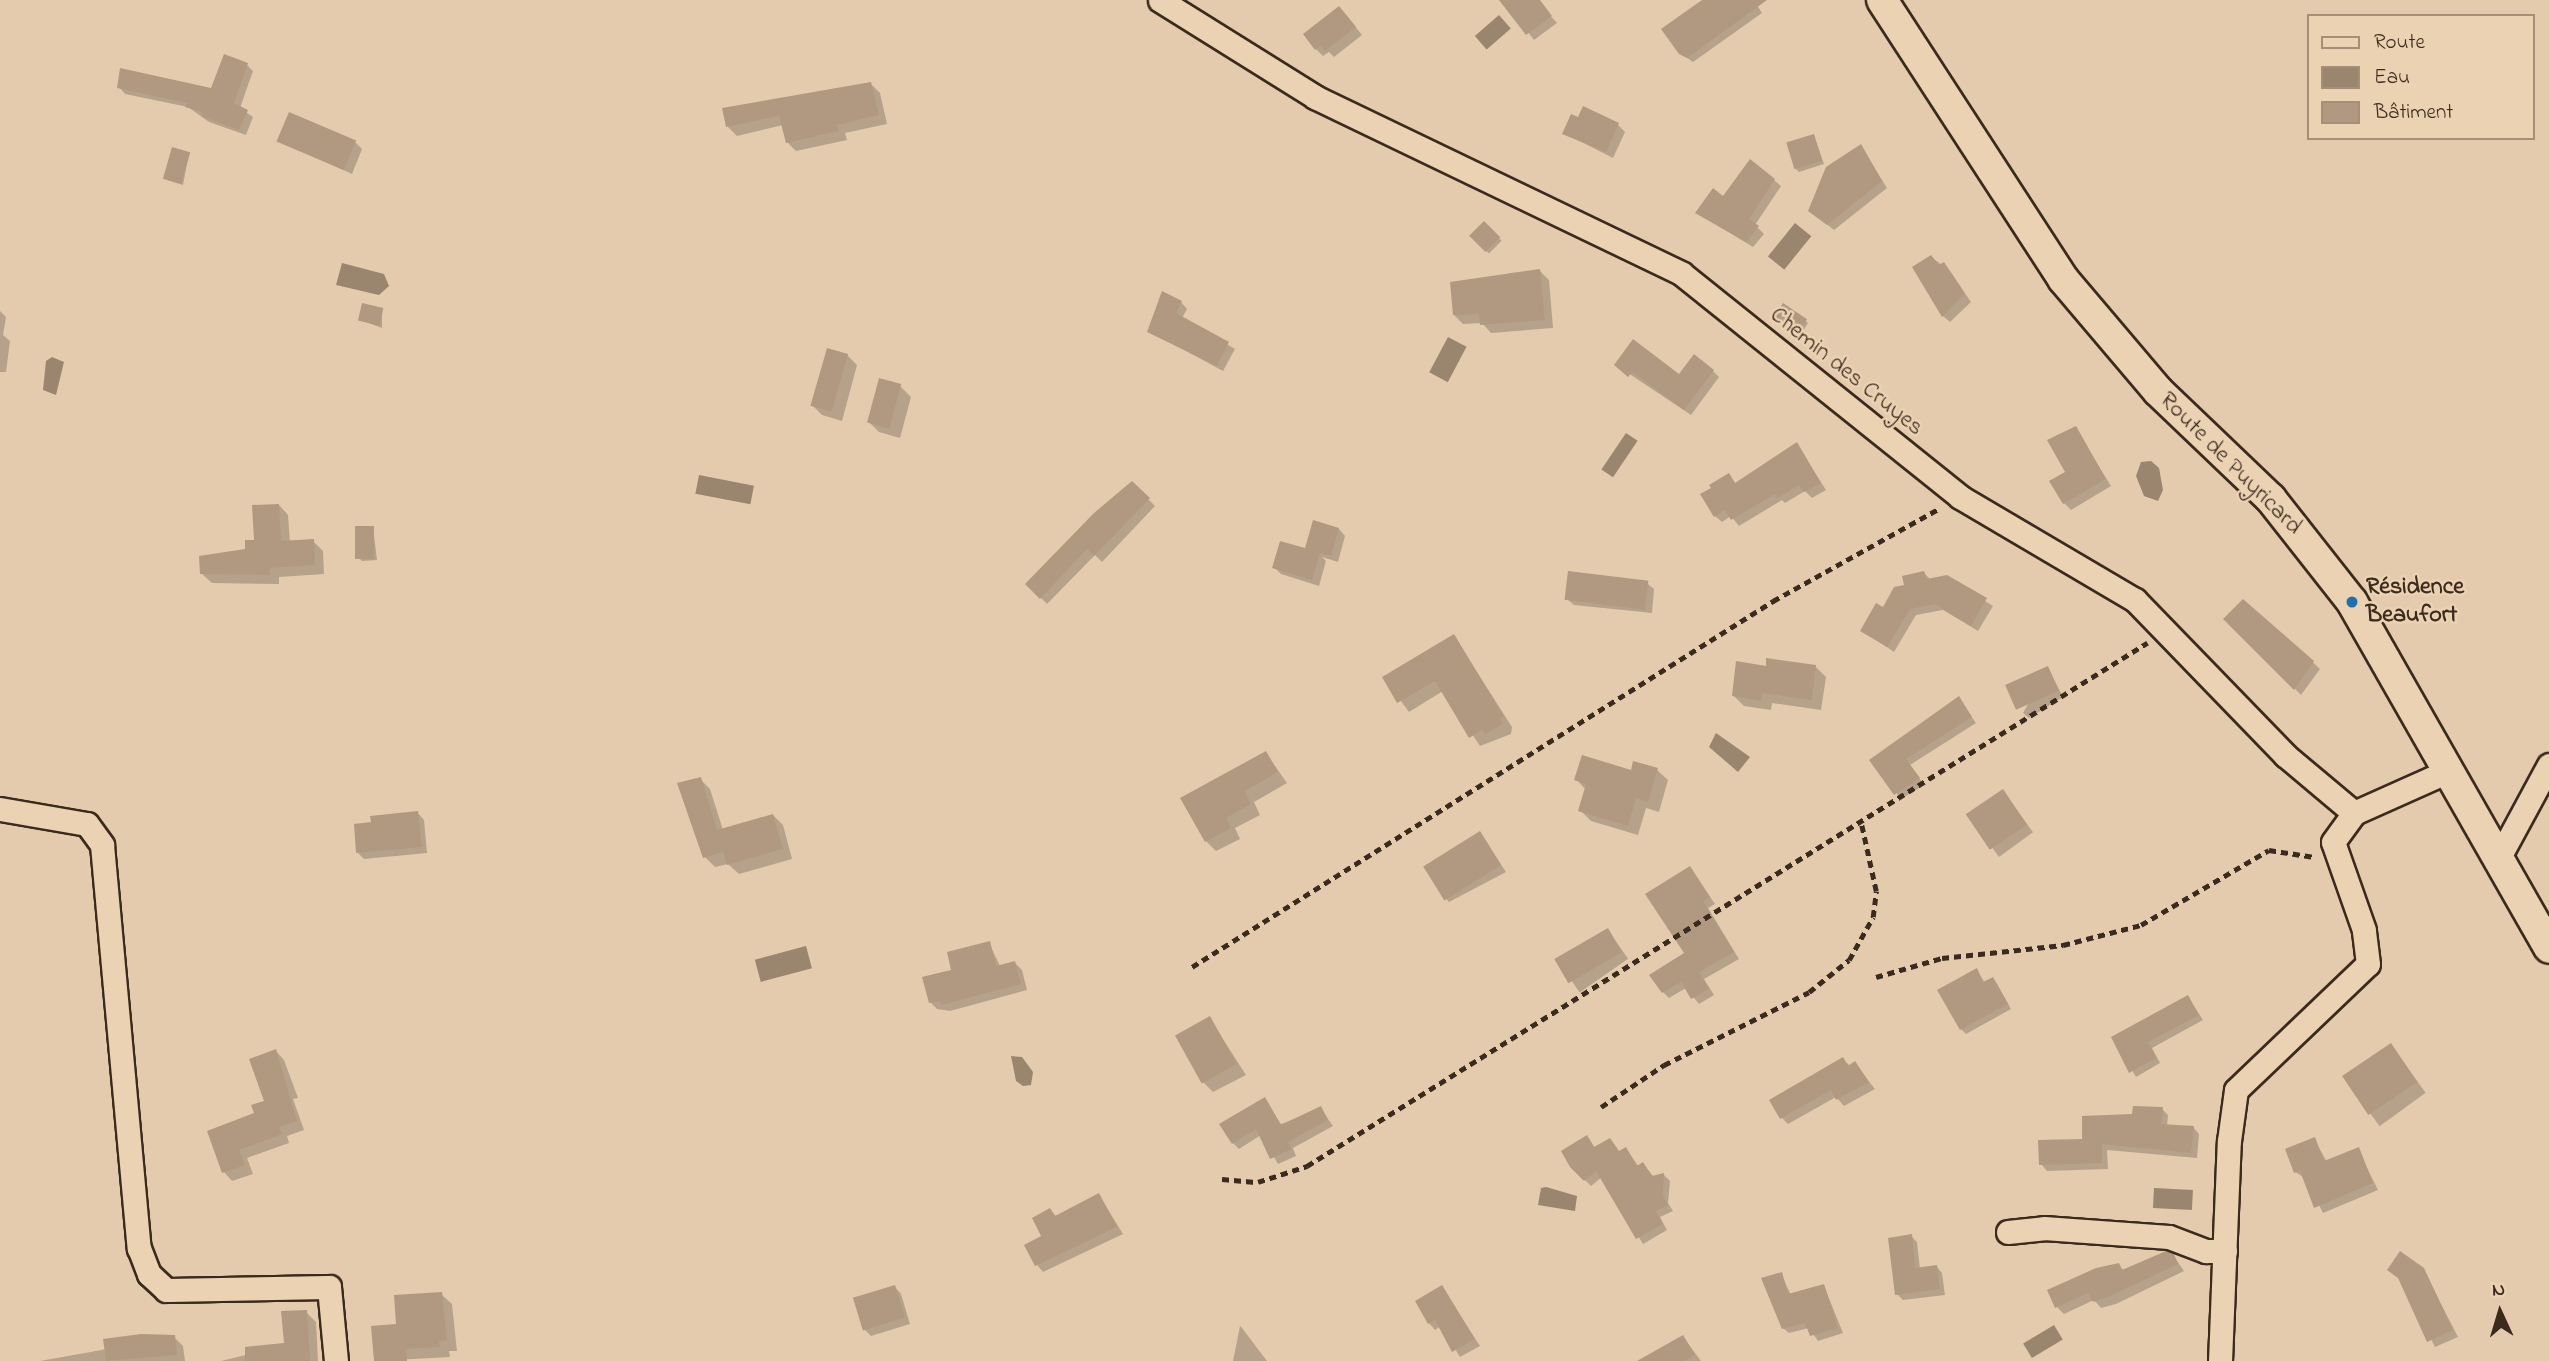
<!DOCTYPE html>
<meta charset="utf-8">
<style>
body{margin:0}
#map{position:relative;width:2549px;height:1361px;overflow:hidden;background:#e4cbad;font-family:"Indie Flower",sans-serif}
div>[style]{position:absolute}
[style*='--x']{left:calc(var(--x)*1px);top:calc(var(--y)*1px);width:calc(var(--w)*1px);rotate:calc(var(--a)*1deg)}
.water>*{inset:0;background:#9a856e;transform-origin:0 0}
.shadow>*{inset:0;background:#0003;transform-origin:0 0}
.building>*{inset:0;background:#b09980;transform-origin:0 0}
.path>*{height:4.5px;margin-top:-2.25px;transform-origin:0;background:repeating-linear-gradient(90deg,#3b2a1e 0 7px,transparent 0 12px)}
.roads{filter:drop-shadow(2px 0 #3b2a1e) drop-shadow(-2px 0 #3b2a1e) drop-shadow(0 2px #3b2a1e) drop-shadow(0 -2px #3b2a1e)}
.minor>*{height:23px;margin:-11.5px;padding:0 11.5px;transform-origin:11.5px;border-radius:11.5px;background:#ebd2b3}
.major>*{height:30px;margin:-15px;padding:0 15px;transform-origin:15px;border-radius:15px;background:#ebd2b3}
.dots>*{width:19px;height:19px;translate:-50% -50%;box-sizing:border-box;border:4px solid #ebd2b3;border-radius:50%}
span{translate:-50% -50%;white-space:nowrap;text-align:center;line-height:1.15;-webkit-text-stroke:5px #ebd2b3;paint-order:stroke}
.street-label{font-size:24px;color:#3b2a1e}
.poi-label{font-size:24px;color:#3b2a1e;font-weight:700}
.left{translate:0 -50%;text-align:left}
.legend{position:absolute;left:2307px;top:14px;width:228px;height:126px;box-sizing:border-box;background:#ebd2b3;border:2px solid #a58f77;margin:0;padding:9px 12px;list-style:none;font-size:21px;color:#3b2a1e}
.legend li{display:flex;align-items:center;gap:14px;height:35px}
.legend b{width:35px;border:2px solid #a58f77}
.north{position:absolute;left:2465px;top:1277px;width:70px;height:70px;-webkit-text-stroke:5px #ebd2b3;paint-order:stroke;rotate:356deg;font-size:19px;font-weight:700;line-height:28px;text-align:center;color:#3b2a1e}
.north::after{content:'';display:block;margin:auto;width:24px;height:32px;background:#3b2a1e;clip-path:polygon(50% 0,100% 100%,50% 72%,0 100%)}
</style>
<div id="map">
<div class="water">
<i style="left:1499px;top:15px;width:18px;height:32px;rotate:49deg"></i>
<i style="left:1795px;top:223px;width:21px;height:43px;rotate:39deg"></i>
<i style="clip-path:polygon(342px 263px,384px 274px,389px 286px,379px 295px,336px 285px)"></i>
<i style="left:1448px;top:337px;width:21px;height:40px;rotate:28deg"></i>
<i style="clip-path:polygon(52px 357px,64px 362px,56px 395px,43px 390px,46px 361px)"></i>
<i style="left:1626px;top:433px;width:14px;height:44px;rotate:34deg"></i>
<i style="clip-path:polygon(2141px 462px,2151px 461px,2159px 468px,2163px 490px,2158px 501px,2144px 496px,2136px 476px)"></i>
<i style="left:699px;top:475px;width:56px;height:19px;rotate:11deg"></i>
<i style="clip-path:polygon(1716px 733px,1750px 757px,1738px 772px,1709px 747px)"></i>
<i style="left:806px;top:946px;width:23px;height:53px;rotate:75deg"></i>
<i style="clip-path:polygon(1011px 1056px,1022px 1057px,1033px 1072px,1031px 1085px,1023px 1086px,1016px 1081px)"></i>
<i style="clip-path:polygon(1546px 1187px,1577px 1196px,1575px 1211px,1538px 1205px,1541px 1188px)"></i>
<i style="left:2154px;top:1188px;width:39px;height:20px;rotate:3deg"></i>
<i style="left:2054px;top:1325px;width:17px;height:36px;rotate:59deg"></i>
</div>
<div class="shadow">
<i style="clip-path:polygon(1504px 0,1536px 0,1557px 23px,1534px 40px)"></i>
<i style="clip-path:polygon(1705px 0,1754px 0,1762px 13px,1693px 62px,1680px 53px)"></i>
<i style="clip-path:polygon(1346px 15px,1362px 35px,1334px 57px,1329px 52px,1323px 56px,1316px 49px)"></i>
<i style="clip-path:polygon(247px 65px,253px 71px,240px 108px,253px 117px,246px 135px,209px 122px,188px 107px,125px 94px,119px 87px,212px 90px)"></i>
<i style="clip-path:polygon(871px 84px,880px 93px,887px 124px,845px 133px,847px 140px,796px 151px,787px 142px,783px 125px,737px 136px,728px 127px,724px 110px)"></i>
<i style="clip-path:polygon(1618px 125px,1625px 132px,1613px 158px,1564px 133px)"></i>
<i style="clip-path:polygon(1814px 136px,1824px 164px,1799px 172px,1796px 169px)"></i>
<i style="clip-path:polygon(281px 142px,355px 142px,362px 149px,352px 174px)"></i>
<i style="clip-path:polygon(1861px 146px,1887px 188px,1834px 230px,1810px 211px)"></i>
<i style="clip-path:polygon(189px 153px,183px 185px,167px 180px,164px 177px)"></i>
<i style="clip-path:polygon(1774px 180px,1781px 186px,1755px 225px,1764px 234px,1753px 247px,1697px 213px)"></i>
<i style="left:1484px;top:223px;width:25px;height:18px;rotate:45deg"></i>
<i style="clip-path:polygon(1931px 257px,1950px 271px,1971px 302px,1950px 322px,1943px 316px)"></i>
<i style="clip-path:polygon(1540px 271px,1549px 280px,1553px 328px,1491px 333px,1482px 323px,1463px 324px,1454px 315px,1514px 278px,1509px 273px)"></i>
<i style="clip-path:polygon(1181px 302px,1187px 309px,1182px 318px,1235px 349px,1223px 371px,1149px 331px)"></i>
<i style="clip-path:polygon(382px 309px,382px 328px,360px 320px)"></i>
<i style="clip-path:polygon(0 311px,6px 317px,3px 335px,10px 341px,6px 372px,0 372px)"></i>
<i style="clip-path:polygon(1777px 320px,1805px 320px,1808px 323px,1800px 336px)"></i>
<i style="clip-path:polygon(847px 355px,857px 365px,842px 421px,822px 415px,812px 405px)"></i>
<i style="clip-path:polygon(1616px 365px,1680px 376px,1713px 371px,1719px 377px,1691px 415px)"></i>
<i style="clip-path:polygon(900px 386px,911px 397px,900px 438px,879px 432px,869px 422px)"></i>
<i style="clip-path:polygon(2075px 428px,2111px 486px,2071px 510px,2064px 503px)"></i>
<i style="clip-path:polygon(1797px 445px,1826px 490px,1812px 498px,1805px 491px,1785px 503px,1782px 500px,1739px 526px,1731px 516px,1722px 522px,1715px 516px,1729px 476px,1736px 484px)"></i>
<i style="clip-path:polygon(1132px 483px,1155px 506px,1102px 562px,1095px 555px,1047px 604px,1027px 584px)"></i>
<i style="clip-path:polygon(279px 505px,288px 515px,290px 543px,313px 541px,323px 551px,324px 574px,279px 577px,279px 584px,212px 583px,202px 574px,247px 551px)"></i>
<i style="clip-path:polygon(373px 527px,377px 560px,362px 561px,359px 558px)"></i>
<i style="clip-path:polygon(1339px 529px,1345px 536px,1338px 562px,1322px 557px,1326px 561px,1319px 586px,1281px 574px,1274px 567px)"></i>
<i style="clip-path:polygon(1924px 573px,1931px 580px,1947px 577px,1993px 606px,1978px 631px,1943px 610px,1916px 615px,1894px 652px,1862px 630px)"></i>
<i style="clip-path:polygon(1647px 583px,1654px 589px,1652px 613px,1574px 605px,1567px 599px)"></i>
<i style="clip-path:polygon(2226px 619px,2283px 634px,2320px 669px,2301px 695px)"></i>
<i style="clip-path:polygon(1454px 636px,1512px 727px,1511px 734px,1480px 746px,1443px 691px,1409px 712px,1384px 678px)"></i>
<i style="clip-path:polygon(1816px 667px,1826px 677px,1821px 710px,1772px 703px,1771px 710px,1744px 706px,1734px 696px,1767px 668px)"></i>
<i style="clip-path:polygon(2048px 668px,2063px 697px,2029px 718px,2023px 713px)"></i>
<i style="clip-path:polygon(1959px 699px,1976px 723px,1910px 765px,1924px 785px,1901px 799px,1871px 760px)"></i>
<i style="clip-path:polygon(1266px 753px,1287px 783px,1254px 802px,1260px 815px,1235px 828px,1240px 839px,1216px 851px,1206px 841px)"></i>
<i style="clip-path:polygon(1657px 770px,1668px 780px,1659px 812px,1646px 808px,1638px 835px,1591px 821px,1580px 810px,1586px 790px,1576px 779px)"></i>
<i style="clip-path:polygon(700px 779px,710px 789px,723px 830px,773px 815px,783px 825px,792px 859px,739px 874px,728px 864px,715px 867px,705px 857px)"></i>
<i style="left:2003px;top:791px;width:51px;height:42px;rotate:54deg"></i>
<i style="clip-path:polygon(418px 813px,424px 820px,427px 853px,364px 859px,358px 853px)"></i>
<i style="clip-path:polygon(1480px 833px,1506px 872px,1449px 902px,1443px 895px)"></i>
<i style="clip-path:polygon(1690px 868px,1715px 904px,1708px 908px,1739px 959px,1704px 979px,1714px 995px,1699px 1004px,1686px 988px,1669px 998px,1663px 992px,1687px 954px)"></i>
<i style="left:1608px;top:930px;width:35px;height:59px;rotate:55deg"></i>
<i style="clip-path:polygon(989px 943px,1000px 966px,1015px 963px,1022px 970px,1027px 990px,950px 1011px,937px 1009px,931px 1003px,953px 971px)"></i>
<i style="clip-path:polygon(1977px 970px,1985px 983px,1993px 979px,1997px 984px,2011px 1009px,1966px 1034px,1961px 1029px)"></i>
<i style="clip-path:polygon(2188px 997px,2203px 1020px,2152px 1048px,2160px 1063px,2136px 1077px,2113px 1038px)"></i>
<i style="clip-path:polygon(1210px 1019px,1246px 1075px,1213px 1092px,1202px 1081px)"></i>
<i style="left:2391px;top:1045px;width:59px;height:57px;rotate:54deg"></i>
<i style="clip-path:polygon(276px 1051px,284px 1060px,298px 1098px,293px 1099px,304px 1130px,287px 1136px,289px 1143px,247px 1158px,253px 1174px,232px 1181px,224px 1172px,266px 1102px)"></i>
<i style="clip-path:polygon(1843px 1059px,1850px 1066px,1855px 1064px,1875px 1089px,1844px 1106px,1836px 1097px,1788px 1124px,1781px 1117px)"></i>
<i style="clip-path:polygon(1264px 1100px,1281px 1124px,1321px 1109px,1333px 1126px,1293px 1148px,1296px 1156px,1278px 1164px,1261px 1135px,1239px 1149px,1233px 1143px)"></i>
<i style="clip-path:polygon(2162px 1109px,2168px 1115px,2167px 1126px,2193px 1127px,2199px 1134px,2197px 1158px,2107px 1150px,2108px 1169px,2047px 1171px,2041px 1164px,2134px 1116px)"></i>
<i style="clip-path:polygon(1587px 1137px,1595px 1148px,1620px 1152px,1626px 1149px,1639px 1167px,1643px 1164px,1654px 1177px,1664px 1175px,1670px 1181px,1668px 1203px,1673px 1211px,1660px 1217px,1667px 1230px,1643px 1244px,1602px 1177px,1591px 1186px,1585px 1180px,1563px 1152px)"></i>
<i style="clip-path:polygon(2314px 1139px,2327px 1162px,2358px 1150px,2378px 1190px,2323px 1213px,2305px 1178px,2295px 1172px)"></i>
<i style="clip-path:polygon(1099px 1195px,1123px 1234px,1043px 1272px,1037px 1265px,1050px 1210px,1057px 1217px)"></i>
<i style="clip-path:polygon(1911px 1236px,1917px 1242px,1920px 1269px,1937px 1267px,1942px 1273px,1945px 1295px,1903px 1300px,1897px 1294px)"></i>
<i style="clip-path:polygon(2173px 1255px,2184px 1271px,2116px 1304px,2101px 1308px,2094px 1300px,2064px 1314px,2057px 1307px,2118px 1265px,2125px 1271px)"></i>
<i style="clip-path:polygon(2423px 1269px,2458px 1337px,2435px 1347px,2401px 1280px,2389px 1270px)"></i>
<i style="clip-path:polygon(1781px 1274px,1791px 1295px,1824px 1286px,1843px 1333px,1818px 1341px,1809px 1328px,1789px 1333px,1783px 1328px)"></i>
<i style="clip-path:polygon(895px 1287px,901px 1294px,910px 1324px,871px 1336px,864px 1329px)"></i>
<i style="clip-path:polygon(1442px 1288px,1480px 1346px,1460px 1357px,1441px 1326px,1435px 1330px,1429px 1323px)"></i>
<i style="clip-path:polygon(441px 1294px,452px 1304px,457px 1351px,449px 1351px,450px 1357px,376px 1361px,397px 1326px)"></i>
<i style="clip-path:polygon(306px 1312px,316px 1322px,318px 1361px,221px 1361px,286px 1345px)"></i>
<i style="clip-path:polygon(1240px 1326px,1242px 1328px,1267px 1361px,1233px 1361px)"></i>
<i style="clip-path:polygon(174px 1337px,183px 1346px,185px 1361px,40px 1361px)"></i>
<i style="clip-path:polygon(1683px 1337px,1701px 1361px,1646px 1361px)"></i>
</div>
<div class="building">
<i style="clip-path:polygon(1499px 0,1540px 0,1552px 16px,1526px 35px)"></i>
<i style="clip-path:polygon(1702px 0,1767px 0,1687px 58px,1679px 54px,1661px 29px)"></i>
<i style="clip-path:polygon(1339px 6px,1356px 27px,1325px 51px,1321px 46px,1315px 50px,1303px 34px)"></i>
<i style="clip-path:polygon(224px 54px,248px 63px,234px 103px,248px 110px,239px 130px,201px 116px,203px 112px,185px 107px,187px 103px,117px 88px,120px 68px,211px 88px)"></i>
<i style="clip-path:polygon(871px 82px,879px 115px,837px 125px,839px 131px,786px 143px,779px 116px,726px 127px,722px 108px)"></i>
<i style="clip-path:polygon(1583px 106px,1619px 123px,1606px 152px,1562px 134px,1571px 114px,1578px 117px)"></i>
<i style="left:289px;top:112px;width:73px;height:32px;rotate:23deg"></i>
<i style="left:1814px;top:134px;width:28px;height:29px;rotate:73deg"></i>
<i style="clip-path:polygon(1861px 144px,1882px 181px,1827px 225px,1808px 211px,1826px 167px)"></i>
<i style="left:172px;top:147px;width:19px;height:33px;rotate:16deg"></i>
<i style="clip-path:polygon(1750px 159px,1775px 179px,1749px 219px,1759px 226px,1746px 242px,1695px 213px,1713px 188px,1723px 196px)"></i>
<i style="left:1484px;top:221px;width:23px;height:21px;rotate:45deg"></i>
<i style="clip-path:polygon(1931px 255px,1939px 265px,1944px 262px,1965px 294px,1942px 317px,1912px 267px)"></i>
<i style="clip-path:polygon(1540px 269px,1545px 320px,1480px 325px,1479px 314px,1453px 315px,1450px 282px)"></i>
<i style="clip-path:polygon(1162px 291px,1182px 301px,1176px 313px,1229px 342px,1217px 366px,1147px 332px)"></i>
<i style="left:362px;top:303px;width:22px;height:18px;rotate:13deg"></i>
<i style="left:1783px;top:303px;width:29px;height:19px;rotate:34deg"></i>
<i style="clip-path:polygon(1633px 339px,1679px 374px,1694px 354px,1714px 370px,1684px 410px,1632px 372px,1628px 377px,1614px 365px)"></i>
<i style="left:827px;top:348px;width:22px;height:60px;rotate:16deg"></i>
<i style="left:879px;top:378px;width:23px;height:46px;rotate:15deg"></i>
<i style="clip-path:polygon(2076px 426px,2106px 479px,2063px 504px,2049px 481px,2065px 472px,2047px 440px)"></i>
<i style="clip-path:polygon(1797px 442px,1821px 483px,1804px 492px,1799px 485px,1777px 498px,1775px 494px,1731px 520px,1725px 510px,1714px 517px,1700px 494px,1711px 488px,1709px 485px,1729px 473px,1735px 483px)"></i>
<i style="clip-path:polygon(1132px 481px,1150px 498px,1094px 556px,1087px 549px,1040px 599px,1025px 584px,1094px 513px)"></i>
<i style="clip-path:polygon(279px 504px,281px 541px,314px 539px,315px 565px,270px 568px,270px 575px,200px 574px,199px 556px,245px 549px,245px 540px,254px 540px,252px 505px)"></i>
<i style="clip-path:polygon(1313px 520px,1339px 528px,1331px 556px,1316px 552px,1320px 553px,1312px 580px,1272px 568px,1280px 541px,1305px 548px)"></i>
<i style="left:355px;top:526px;width:19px;height:33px"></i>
<i style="left:1568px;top:571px;width:81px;height:29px;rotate:7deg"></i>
<i style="clip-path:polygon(1924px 571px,1927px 579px,1947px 575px,1987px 598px,1971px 626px,1935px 604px,1910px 609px,1887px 647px,1860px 631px,1876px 603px,1883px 607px,1894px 587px,1904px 585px,1902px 576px)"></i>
<i style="clip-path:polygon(2243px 599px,2314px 661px,2294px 690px,2223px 619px)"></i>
<i style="clip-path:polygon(1454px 634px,1504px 717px,1500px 719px,1503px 724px,1485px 734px,1482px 730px,1469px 738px,1435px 681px,1397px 703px,1382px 677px)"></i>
<i style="clip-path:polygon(1766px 658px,1816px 665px,1812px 700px,1762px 693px,1761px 701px,1732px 696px,1736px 661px,1766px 666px)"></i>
<i style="left:2048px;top:666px;width:27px;height:47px;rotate:66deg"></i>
<i style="clip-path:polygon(1959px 696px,1972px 717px,1906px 759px,1920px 778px,1894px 795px,1869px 760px)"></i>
<i style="clip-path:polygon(1266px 751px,1278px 772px,1245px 791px,1251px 804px,1226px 818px,1231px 828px,1205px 842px,1180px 798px)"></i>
<i style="clip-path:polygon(1582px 755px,1631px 770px,1633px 761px,1658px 768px,1648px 802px,1636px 798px,1628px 826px,1578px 811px,1586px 784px,1574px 780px)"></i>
<i style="clip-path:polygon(701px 777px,717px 830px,773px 814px,783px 849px,727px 865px,723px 852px,703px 858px,677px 783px)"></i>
<i style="left:2003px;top:789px;width:43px;height:45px;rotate:56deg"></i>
<i style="clip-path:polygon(418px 811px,422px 847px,356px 853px,354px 824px,371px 822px,370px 816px)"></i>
<i style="left:1480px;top:831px;width:40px;height:67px;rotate:58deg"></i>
<i style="clip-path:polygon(1690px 866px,1710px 897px,1703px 901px,1734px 952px,1699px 972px,1709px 989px,1691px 999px,1681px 982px,1662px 993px,1649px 975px,1684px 953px,1645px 894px)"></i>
<i style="left:1608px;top:928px;width:28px;height:62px;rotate:60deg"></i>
<i style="clip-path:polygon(990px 941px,996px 966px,1015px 961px,1021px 984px,941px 1005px,940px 1001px,929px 1003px,922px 977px,951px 970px,947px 952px)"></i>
<i style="clip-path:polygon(1977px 968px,1983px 982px,1993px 977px,2008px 1004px,1960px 1030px,1937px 990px)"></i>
<i style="clip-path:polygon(2188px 995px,2199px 1015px,2148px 1042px,2156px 1058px,2129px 1073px,2111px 1037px)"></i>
<i style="left:1210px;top:1016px;width:55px;height:40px;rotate:61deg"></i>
<i style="left:2391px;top:1043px;width:47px;height:59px;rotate:56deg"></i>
<i style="clip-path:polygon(276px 1049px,297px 1121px,279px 1127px,282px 1134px,239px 1150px,245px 1165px,222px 1173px,207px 1131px,254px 1113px,251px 1105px,264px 1101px,249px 1059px)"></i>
<i style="clip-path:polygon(1843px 1057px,1848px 1066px,1855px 1061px,1869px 1082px,1836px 1100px,1831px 1090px,1780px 1119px,1769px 1100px)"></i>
<i style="clip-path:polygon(1265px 1097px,1281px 1125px,1321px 1106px,1328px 1120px,1288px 1142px,1292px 1149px,1270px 1159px,1256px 1129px,1232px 1144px,1219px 1124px)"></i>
<i style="clip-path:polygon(2133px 1106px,2163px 1107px,2161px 1124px,2194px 1126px,2191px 1153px,2102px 1144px,2102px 1163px,2039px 1165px,2038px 1140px,2082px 1139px,2082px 1116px,2132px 1114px)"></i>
<i style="clip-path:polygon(1587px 1135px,1594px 1147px,1610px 1138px,1619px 1151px,1626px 1147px,1637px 1166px,1643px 1162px,1652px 1176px,1664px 1173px,1663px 1196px,1668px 1205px,1656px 1211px,1663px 1224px,1636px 1239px,1596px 1171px,1584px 1181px,1570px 1167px,1561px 1151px)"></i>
<i style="clip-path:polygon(2315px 1137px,2324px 1161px,2359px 1147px,2373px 1183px,2314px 1208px,2300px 1171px,2294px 1173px,2285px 1149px)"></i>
<i style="clip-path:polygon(1099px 1193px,1117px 1227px,1035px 1266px,1024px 1245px,1041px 1236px,1032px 1218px,1050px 1208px,1055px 1216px)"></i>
<i style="clip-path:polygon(1912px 1234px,1915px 1268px,1937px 1265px,1940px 1289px,1895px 1295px,1888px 1238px)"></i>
<i style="clip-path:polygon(2166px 1251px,2174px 1254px,2178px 1264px,2108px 1297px,2093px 1302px,2088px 1293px,2055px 1308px,2047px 1290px,2096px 1268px,2119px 1263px,2122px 1270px)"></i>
<i style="clip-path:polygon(2400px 1251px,2424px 1268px,2453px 1330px,2427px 1342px,2398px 1278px,2387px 1270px)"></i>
<i style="clip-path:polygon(1782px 1272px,1788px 1294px,1824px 1284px,1838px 1328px,1810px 1336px,1805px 1323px,1782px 1329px,1761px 1278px)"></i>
<i style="left:895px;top:1285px;width:34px;height:44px;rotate:73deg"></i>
<i style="clip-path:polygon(1442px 1285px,1475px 1339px,1452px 1352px,1435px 1320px,1428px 1324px,1415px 1301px)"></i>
<i style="clip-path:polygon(442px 1292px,447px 1340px,439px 1341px,440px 1347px,406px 1349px,407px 1361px,374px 1361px,371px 1326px,396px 1324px,394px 1295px)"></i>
<i style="clip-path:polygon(307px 1310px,310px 1361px,245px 1361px,245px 1347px,284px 1343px,281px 1311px)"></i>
<i style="clip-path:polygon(141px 1334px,175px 1335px,177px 1355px,106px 1361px,103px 1339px)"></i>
<i style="clip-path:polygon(1683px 1335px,1695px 1355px,1685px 1361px,1637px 1361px)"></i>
</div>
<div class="path">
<i style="--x:1192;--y:967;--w:687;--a:-32.21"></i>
<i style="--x:1773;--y:601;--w:191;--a:-29.1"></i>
<i style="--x:1876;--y:977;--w:69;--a:-16.1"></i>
<i style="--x:1942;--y:958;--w:122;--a:-6.1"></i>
<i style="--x:2063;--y:945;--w:81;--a:-14.4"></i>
<i style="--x:2141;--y:925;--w:148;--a:-30.4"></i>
<i style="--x:2269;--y:850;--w:46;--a:8.8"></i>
<i style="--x:1601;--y:1107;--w:76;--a:-33.7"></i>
<i style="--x:1664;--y:1065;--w:162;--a:-26.7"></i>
<i style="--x:1809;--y:992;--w:51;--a:-38.7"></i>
<i style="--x:1849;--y:960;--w:49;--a:-60.8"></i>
<i style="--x:1873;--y:917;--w:26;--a:-83"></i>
<i style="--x:1876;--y:891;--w:70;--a:-102.4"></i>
<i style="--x:1222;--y:1179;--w:36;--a:5"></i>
<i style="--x:1258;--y:1182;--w:52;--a:-18.1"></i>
<i style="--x:1307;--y:1166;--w:990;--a:-31.91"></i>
</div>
<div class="roads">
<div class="minor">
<i style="--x:1160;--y:0;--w:183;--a:32"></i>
<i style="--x:1315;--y:97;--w:407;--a:25.7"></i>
<i style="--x:1682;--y:274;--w:356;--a:38.7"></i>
<i style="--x:1960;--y:497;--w:203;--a:30.5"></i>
<i style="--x:2135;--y:600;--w:216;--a:45.9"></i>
<i style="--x:2285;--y:755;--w:90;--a:40"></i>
<i style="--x:2354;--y:813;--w:103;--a:-24.1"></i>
<i style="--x:0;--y:809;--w:88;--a:9.8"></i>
<i style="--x:87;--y:824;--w:26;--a:54"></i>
<i style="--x:102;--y:845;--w:405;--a:84.8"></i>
<i style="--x:139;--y:1248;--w:28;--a:69"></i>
<i style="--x:149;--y:1274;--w:23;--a:43"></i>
<i style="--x:166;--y:1290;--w:163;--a:-1.1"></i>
<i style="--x:329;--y:1287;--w:74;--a:84.6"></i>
<i style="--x:2497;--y:861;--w:109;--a:-61.6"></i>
<i style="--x:2008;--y:1232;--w:36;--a:-6"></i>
<i style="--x:2044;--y:1228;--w:125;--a:4.1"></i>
<i style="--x:2169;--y:1237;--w:40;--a:21"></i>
<i style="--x:2206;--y:1251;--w:19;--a:0"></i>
<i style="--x:2220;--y:1361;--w:220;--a:-87.7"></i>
<i style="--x:2229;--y:1141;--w:51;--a:-82.2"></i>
<i style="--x:2236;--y:1090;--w:182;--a:-43.7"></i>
<i style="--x:2368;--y:964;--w:34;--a:-97"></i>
<i style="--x:2364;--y:930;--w:93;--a:-109.4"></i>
<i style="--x:2333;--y:842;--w:36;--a:-54"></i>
</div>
<div class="major">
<i style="--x:1882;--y:0;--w:333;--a:57"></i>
<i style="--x:2063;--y:279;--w:147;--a:49.7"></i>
<i style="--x:2158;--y:391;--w:156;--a:43.7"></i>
<i style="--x:2271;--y:499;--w:131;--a:51.8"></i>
<i style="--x:2352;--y:602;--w:398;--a:60.3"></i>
</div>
</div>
<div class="dots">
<i style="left:2352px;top:602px;background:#1f6fb2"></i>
</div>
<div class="street-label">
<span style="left:1846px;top:372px;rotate:39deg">Chemin des Cruyes</span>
<span style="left:2230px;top:464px;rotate:45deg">Route de Puyricard</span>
</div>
<div class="poi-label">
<span class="left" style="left:2366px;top:602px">Résidence<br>Beaufort</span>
</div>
<ul class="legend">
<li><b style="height:9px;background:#ebd2b3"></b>Route</li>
<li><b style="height:19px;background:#9a856e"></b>Eau</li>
<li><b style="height:19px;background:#b09980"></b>Bâtiment</li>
</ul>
<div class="north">N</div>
</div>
